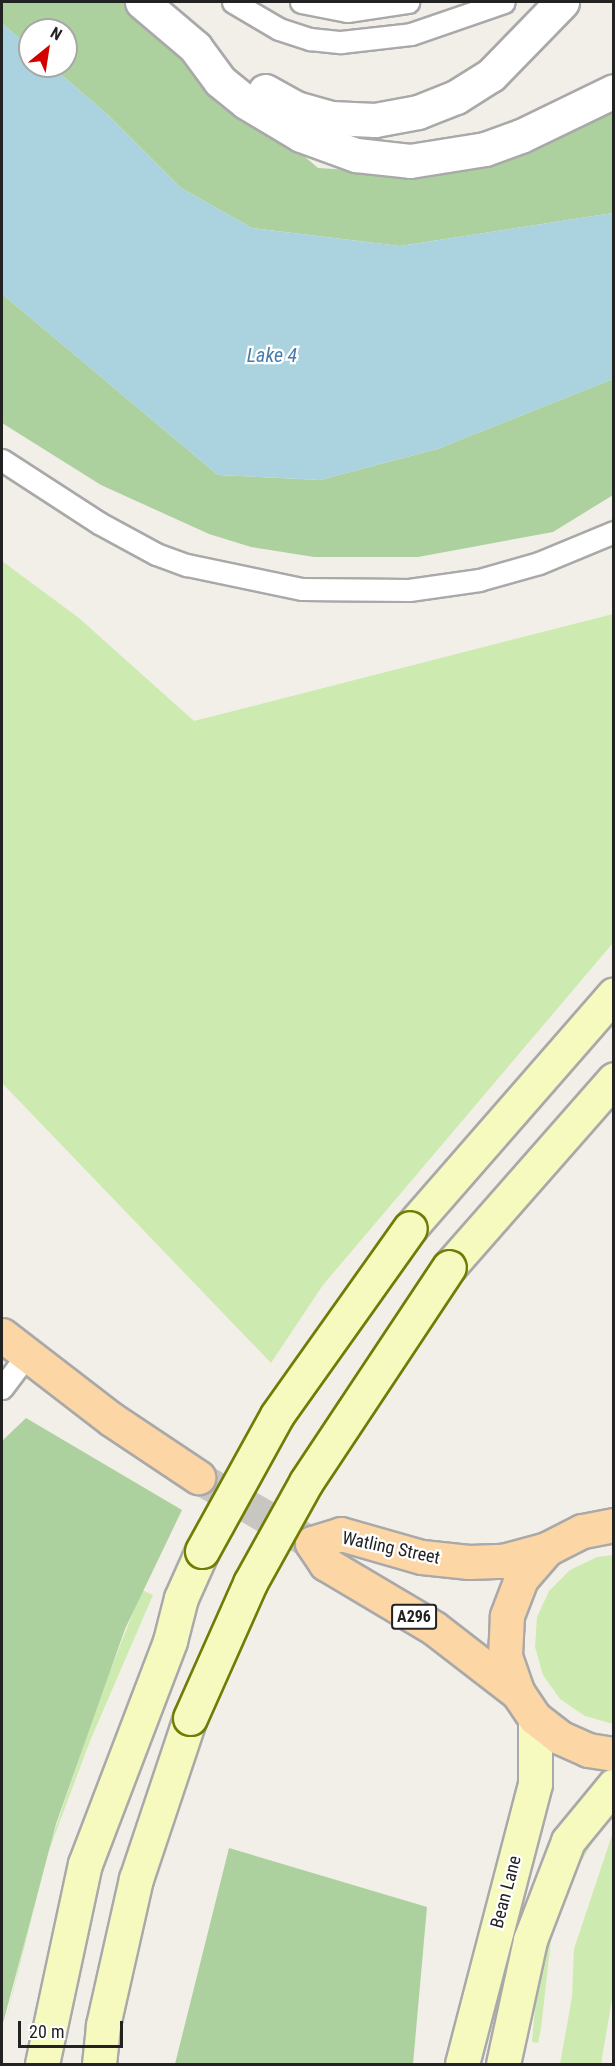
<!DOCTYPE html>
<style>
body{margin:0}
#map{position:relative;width:615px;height:2066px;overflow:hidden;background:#f2efe9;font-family:"Roboto Condensed",sans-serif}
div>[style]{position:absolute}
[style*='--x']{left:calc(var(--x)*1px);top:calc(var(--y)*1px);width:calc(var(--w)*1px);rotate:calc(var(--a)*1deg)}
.grass>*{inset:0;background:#cdebb0}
.forest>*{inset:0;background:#add19e}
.water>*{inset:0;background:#aad3df}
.primary-tunnel>*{height:33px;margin-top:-16.5px;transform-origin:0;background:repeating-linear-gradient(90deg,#c8c6c1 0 33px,transparent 0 49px)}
.roads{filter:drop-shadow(2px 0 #a9a9a9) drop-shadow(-2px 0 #a9a9a9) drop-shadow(0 2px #a9a9a9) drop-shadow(0 -2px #a9a9a9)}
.lane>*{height:21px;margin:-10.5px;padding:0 10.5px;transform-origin:10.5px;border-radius:10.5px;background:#fff}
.street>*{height:33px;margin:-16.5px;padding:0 16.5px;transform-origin:16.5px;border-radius:16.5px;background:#fff}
.secondary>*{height:33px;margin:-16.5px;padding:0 16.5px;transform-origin:16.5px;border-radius:16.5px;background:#f7fabf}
.primary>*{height:33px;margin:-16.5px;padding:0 16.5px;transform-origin:16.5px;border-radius:16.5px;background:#fcd6a4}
.bridges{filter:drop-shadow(2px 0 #707d05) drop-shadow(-2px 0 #707d05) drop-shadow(0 2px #707d05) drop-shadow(0 -2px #707d05)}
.secondary-bridge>*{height:33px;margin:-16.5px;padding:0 16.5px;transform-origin:16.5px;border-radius:16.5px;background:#f7fabf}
span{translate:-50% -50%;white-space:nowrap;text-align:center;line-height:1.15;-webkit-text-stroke:4.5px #fff;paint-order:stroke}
.shield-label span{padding:2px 4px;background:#fff;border:2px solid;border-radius:4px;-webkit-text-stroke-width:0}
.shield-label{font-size:16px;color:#222;font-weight:700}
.street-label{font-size:18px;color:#222}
.water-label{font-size:20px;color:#4a7aab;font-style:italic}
.frame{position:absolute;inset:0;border:3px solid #222;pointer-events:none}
.north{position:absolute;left:18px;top:18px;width:60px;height:60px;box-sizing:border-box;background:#fff;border:2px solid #a7a7a7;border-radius:50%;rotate:30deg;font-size:16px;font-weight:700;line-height:24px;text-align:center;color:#222}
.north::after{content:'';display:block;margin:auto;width:21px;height:27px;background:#d40000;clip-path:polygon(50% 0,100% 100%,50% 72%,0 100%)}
.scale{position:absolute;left:18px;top:2021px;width:105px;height:27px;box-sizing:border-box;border:3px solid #222;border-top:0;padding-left:8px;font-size:18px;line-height:21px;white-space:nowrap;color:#222;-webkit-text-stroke:4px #fff;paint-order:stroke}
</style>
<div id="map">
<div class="grass">
<i style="clip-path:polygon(2px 561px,79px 618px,194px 721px,613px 614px,613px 943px,323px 1285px,271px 1363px,2px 1083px)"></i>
<i style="clip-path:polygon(613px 1555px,614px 1723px,610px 1723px,585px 1716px,560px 1699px,543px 1675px,535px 1647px,537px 1617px,549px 1591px,570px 1570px,597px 1557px)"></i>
<i style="clip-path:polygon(142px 1590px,153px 1595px,90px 1741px,48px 1853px,2px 2036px,43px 1865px,104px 1686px)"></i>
<i style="clip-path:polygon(613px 1832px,614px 1988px,601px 2064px,560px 2064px,572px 1997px,574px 1949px)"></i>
<i style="clip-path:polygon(593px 1833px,596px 1836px,573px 1876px,551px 1940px,541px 2028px,538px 2043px,532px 2042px,540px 1950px,579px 1854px)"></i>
</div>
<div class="forest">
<i style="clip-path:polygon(2px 2px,123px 2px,318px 168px,433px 175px,526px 149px,613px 110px,613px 213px,400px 246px,252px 228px,181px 188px,107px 114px,51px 66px,66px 66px,66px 30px,30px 30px,30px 48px,2px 23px)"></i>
<i style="clip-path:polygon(2px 294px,218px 475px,320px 480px,437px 449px,613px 379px,613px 495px,553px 532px,418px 557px,314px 557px,251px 547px,209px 534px,101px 485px,2px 423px)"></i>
<i style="clip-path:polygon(26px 1418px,182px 1510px,125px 1629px,56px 1824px,2px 2027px,2px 1441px)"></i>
<i style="clip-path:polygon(229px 1848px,427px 1907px,413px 2064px,175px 2064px)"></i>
</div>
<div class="water">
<i style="clip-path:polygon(2px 23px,30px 48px,30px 66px,51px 66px,107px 114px,181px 188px,252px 228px,400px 246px,613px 213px,613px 379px,437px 449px,320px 480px,218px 475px,2px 294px)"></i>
</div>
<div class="primary-tunnel">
<i style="--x:198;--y:1477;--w:132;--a:30.1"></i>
</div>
<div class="roads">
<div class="lane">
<i style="--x:233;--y:2;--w:53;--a:30.4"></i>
<i style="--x:279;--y:29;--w:33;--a:18"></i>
<i style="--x:310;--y:39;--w:31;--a:6"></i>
<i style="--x:341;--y:42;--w:70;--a:-6.5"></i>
<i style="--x:411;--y:34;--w:98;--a:-19"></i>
<i style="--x:301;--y:2;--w:47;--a:11.1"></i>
<i style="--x:347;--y:11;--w:62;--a:-8.4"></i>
<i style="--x:2;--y:460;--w:116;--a:33"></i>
<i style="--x:99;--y:523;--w:65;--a:28.5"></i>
<i style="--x:156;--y:554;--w:33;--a:20"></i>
<i style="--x:187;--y:565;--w:117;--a:11.8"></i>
<i style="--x:302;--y:589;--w:107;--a:0.5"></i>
<i style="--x:409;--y:590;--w:71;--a:-8.1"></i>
<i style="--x:479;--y:580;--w:62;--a:-15.8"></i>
<i style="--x:539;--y:563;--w:81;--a:-22.5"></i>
<i style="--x:2;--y:1388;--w:40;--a:-53"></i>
</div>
<div class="street">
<i style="--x:142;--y:2;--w:70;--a:40.3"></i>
<i style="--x:195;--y:47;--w:42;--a:53.7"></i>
<i style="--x:220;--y:81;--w:33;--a:39"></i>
<i style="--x:246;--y:102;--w:64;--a:31"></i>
<i style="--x:301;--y:135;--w:59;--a:20"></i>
<i style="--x:356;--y:155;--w:54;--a:6.3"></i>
<i style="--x:410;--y:161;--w:76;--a:-9.1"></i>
<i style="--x:485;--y:149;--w:38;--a:-20"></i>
<i style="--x:521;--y:136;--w:103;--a:-25.8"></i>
<i style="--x:265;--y:91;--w:35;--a:29"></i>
<i style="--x:296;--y:108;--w:36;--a:16"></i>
<i style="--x:331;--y:118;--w:44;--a:2.6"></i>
<i style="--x:375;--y:120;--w:44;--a:-10.5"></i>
<i style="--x:418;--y:112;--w:41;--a:-21.5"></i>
<i style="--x:456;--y:97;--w:41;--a:-32.2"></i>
<i style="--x:491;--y:75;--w:102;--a:-45.8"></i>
</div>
<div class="secondary">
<i style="--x:410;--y:1228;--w:310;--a:-48.9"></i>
<i style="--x:449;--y:1267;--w:250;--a:-48.7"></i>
<i style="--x:42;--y:2064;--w:205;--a:-77.9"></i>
<i style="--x:85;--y:1864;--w:239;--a:-69.1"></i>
<i style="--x:170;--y:1641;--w:44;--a:-75.7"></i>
<i style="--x:181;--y:1598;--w:51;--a:-65.9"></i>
<i style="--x:99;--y:2064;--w:39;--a:-84"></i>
<i style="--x:103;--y:2025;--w:150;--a:-77.3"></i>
<i style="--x:136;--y:1879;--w:170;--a:-71.5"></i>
<i style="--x:462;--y:2064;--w:289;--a:-75.4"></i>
<i style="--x:535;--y:1784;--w:66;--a:-90"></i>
<i style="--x:503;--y:2064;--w:127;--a:-77.7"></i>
<i style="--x:530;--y:1940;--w:106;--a:-69"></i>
<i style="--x:568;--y:1841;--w:72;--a:-50.6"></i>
</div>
<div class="primary">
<i style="--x:2;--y:1335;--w:138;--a:37.6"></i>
<i style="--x:111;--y:1419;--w:105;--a:33.7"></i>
<i style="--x:614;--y:1525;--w:33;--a:169"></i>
<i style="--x:582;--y:1531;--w:39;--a:153"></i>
<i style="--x:547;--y:1549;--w:40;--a:131"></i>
<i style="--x:521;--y:1579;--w:40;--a:111"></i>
<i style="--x:507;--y:1616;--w:40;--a:92.9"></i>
<i style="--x:505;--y:1656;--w:39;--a:71"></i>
<i style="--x:518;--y:1693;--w:30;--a:56"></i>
<i style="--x:535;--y:1718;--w:31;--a:38"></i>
<i style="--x:559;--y:1737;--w:32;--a:24"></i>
<i style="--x:588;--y:1750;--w:26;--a:9"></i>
<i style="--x:518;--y:1693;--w:106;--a:-142.3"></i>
<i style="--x:434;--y:1628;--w:126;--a:-149.3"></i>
<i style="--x:326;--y:1564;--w:25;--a:-124"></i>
<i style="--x:312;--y:1543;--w:30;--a:-17"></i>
<i style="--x:341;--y:1534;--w:84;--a:15.9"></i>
<i style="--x:422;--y:1557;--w:47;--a:6.1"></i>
<i style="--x:469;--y:1562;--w:34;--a:-2"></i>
<i style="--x:503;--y:1561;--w:46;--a:-15.3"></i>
</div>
</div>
<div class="bridges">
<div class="secondary-bridge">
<i style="--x:202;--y:1551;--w:155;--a:-61.1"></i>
<i style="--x:277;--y:1415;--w:229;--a:-54.6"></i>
<i style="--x:190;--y:1718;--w:148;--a:-66"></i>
<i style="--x:250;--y:1583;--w:115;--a:-61"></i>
<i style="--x:306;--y:1482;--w:258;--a:-56.4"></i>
</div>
</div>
<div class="shield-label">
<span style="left:414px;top:1617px">A296</span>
</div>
<div class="street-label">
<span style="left:391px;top:1548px;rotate:12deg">Watling Street</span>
<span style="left:506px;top:1892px;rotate:-75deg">Bean Lane</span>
</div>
<div class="water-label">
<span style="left:272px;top:355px">Lake 4</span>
</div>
<div class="frame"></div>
<div class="north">N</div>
<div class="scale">20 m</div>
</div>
